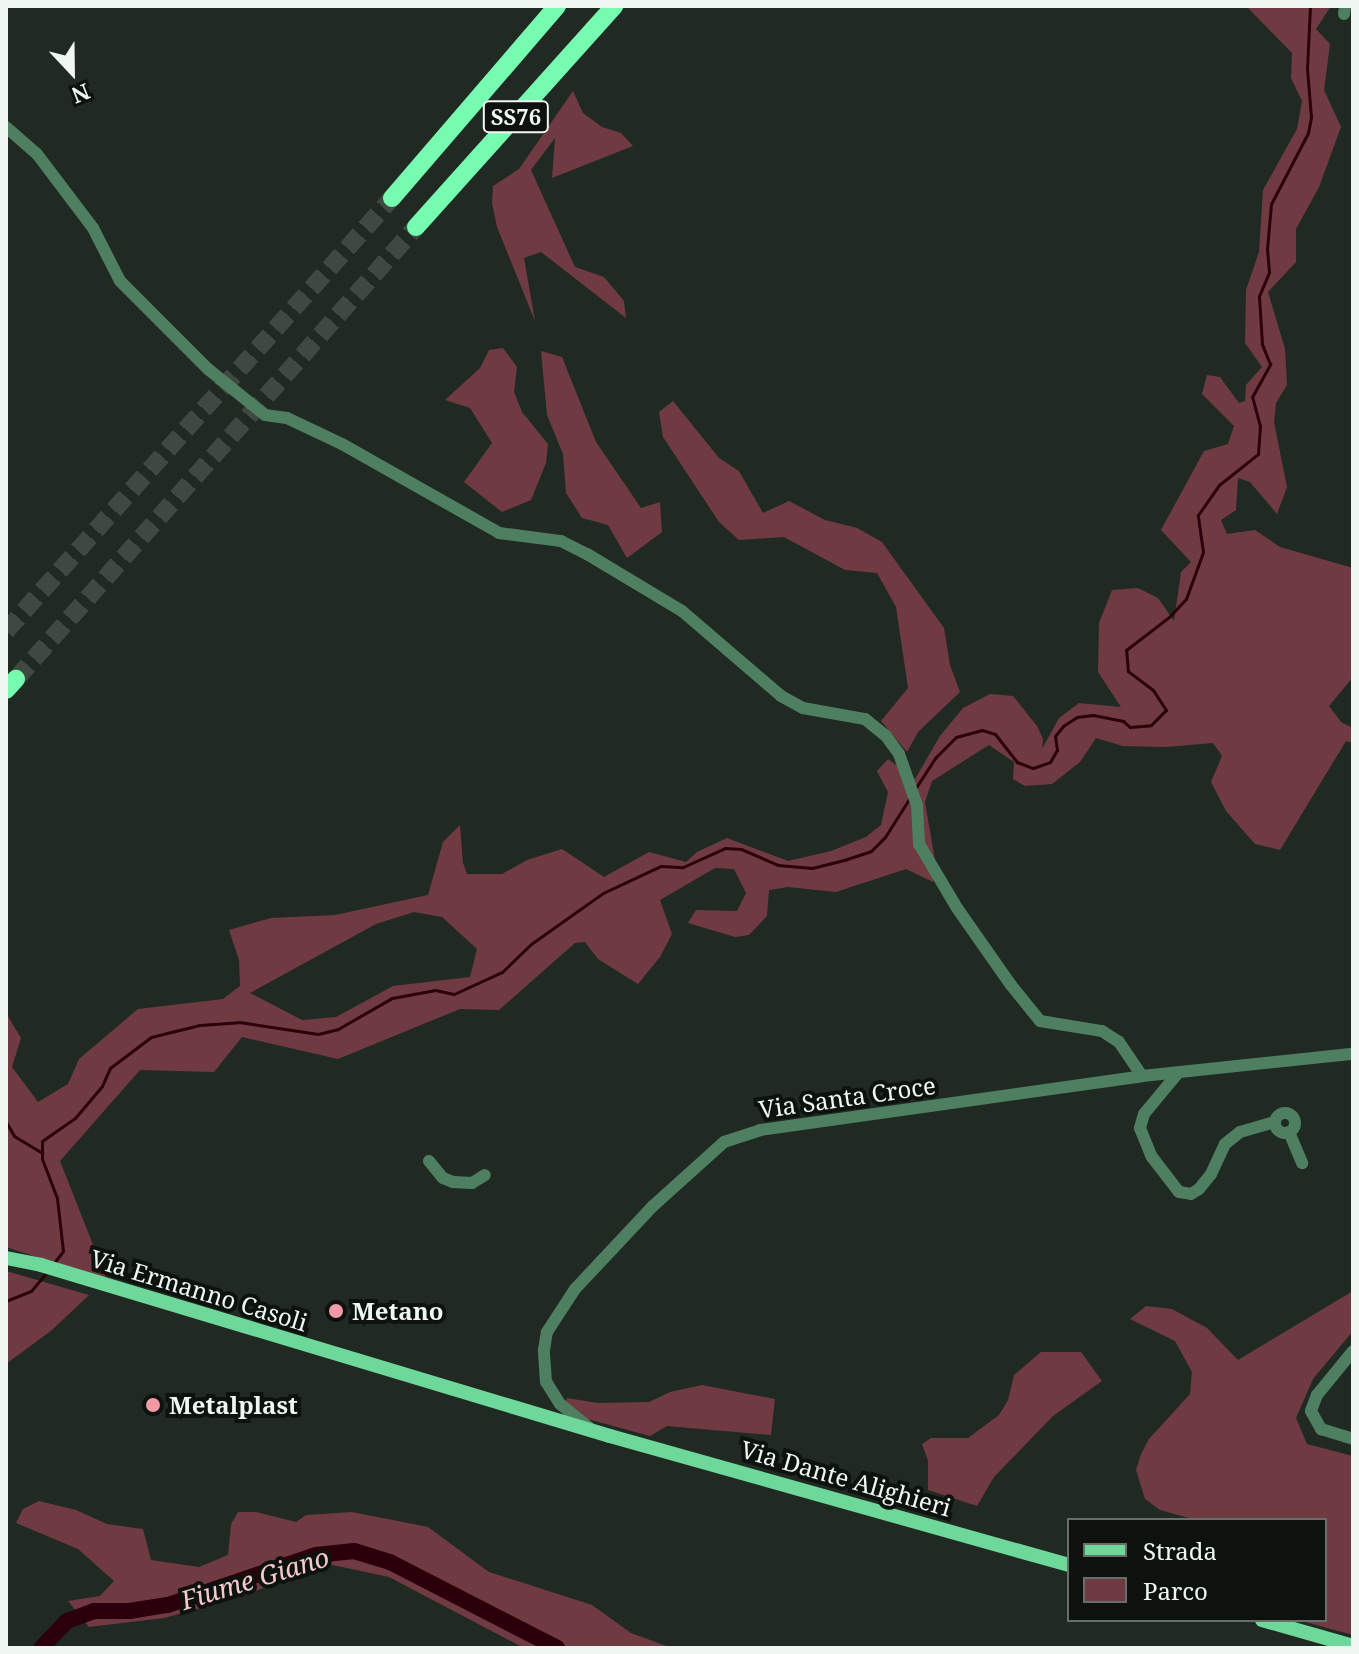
<!DOCTYPE html>
<style>
body{margin:0}
#map{position:relative;width:1359px;height:1654px;overflow:hidden;background:#202a23;font-family:"Noto Serif",serif}
div>[style]{position:absolute}
[style*='--x']{left:calc(var(--x)*1px);top:calc(var(--y)*1px);width:calc(var(--w)*1px);rotate:calc(var(--a)*1deg)}
.green>*{inset:0;background:#703a43}
.stream>*{height:3px;margin:-1.5px;padding:0 1.5px;transform-origin:1.5px;border-radius:1.5px;background:#2c000a}
.river>*{height:16px;margin:-8px;padding:0 8px;transform-origin:8px;border-radius:8px;background:#2c000a}
.highway-tunnel>*{height:18px;margin-top:-9px;transform-origin:0;background:repeating-linear-gradient(90deg,#3f4942 0 18px,transparent 0 27px)}
.minor>*{height:12px;margin:-6px;padding:0 6px;transform-origin:6px;border-radius:6px;background:#4e7f61}
.minor>.ring{margin:-6px;padding:0;box-sizing:content-box;background:none;border:12px solid #4e7f61;border-radius:50%}
.major>*{height:14px;margin:-7px;padding:0 7px;transform-origin:7px;border-radius:7px;background:#6dd89a}
.highway>*{height:18px;margin:-9px;padding:0 9px;transform-origin:9px;border-radius:9px;background:#77fbb1}
.dots>*{width:22px;height:22px;translate:-50% -50%;box-sizing:border-box;border:4px solid #0d120e;border-radius:50%}
span{translate:-50% -50%;white-space:nowrap;text-align:center;line-height:1.15;-webkit-text-stroke:8px #0d120e;paint-order:stroke}
.shield-label span{padding:2px 6px;background:#0d120e;border:2px solid;border-radius:6px;-webkit-text-stroke-width:0}
.shield-label{font-size:22px;color:#f0f7f2;font-weight:700}
.street-label{font-size:24px;color:#f0f7f2}
.poi-label{font-size:24px;color:#f0f7f2;font-weight:700}
.left{translate:0 -50%;text-align:left}
.water-label{font-size:26px;color:#f5c9ce;font-style:italic}
.frame{position:absolute;inset:0;border:8px solid #f0f7f2;pointer-events:none}
.legend{position:absolute;left:1067px;top:1518px;width:260px;height:104px;box-sizing:border-box;background:#0d120e;border:2px solid #686e69;margin:0;padding:10px 14px;list-style:none;font-size:24px;color:#f0f7f2}
.legend li{display:flex;align-items:center;gap:16px;height:40px}
.legend b{width:40px;border:2px solid #686e69}
.north{position:absolute;left:32px;top:32px;width:80px;height:80px;-webkit-text-stroke:6px #0d120e;paint-order:stroke;rotate:158deg;font-size:22px;font-weight:700;line-height:32px;text-align:center;color:#f0f7f2}
.north::after{content:'';display:block;margin:auto;width:28px;height:36px;background:#f0f7f2;clip-path:polygon(50% 0,100% 100%,50% 72%,0 100%)}
</style>
<div id="map">
<div class="green">
<i style="clip-path:polygon(evenodd,1246px 6px,1331px 6px,1316px 29px,1330px 44px,1324px 90px,1341px 127px,1319px 187px,1296px 229px,1296px 262px,1268px 292px,1285px 349px,1287px 385px,1276px 403px,1274px 422px,1287px 487px,1277px 514px,1250px 482px,1238px 478px,1236px 510px,1221px 520px,1227px 534px,1255px 530px,1280px 547px,1353px 568px,1353px 677px,1329px 706px,1341px 722px,1353px 728px,1353px 743px,1346px 741px,1280px 850px,1255px 844px,1226px 811px,1211px 782px,1222px 756px,1213px 743px,1166px 747px,1123px 746px,1096px 738px,1080px 762px,1052px 784px,1025px 786px,1013px 779px,1014px 762px,989px 745px,932px 781px,925px 802px,936px 866px,933px 882px,906px 869px,836px 892px,788px 887px,769px 890px,767px 916px,749px 935px,735px 937px,688px 923px,696px 910px,737px 911px,746px 893px,734px 869px,715px 868px,660px 900px,672px 934px,660px 957px,638px 984px,598px 959px,585px 942px,575px 943px,499px 1010px,460px 1009px,338px 1059px,242px 1037px,214px 1072px,140px 1070px,60px 1161px,107px 1280px,6px 1247px,6px 1013px,21px 1038px,12px 1067px,38px 1102px,68px 1084px,79px 1059px,138px 1009px,223px 999px,240px 986px,239px 960px,229px 930px,271px 918px,335px 915px,428px 895px,443px 842px,460px 825px,463px 863px,467px 874px,502px 874px,527px 860px,562px 849px,604px 877px,649px 852px,686px 862px,697px 852px,727px 838px,788px 861px,831px 851px,866px 837px,881px 825px,888px 792px,877px 771px,888px 759px,915px 779px,940px 736px,963px 708px,990px 694px,1013px 696px,1037px 726px,1043px 739px,1042px 749px,1059px 718px,1079px 703px,1121px 707px,1098px 672px,1099px 623px,1112px 590px,1138px 588px,1158px 598px,1174px 621px,1181px 572px,1191px 562px,1161px 530px,1204px 451px,1228px 444px,1234px 426px,1202px 394px,1207px 375px,1220px 377px,1239px 403px,1245px 401px,1246px 385px,1262px 367px,1245px 343px,1246px 290px,1259px 252px,1263px 190px,1297px 129px,1302px 101px,1291px 78px,1292px 53px,1246px 6px,414px 912px,442px 917px,477px 949px,470px 977px,393px 986px,336px 1017px,302px 1020px,250px 993px,376px 924px,414px 912px)"></i>
<i style="clip-path:polygon(573px 91px,583px 113px,602px 127px,621px 133px,633px 146px,552px 178px,555px 138px,531px 170px,575px 267px,604px 277px,624px 301px,626px 318px,541px 252px,524px 258px,535px 321px,497px 227px,492px 203px,493px 186px,519px 169px)"></i>
<i style="clip-path:polygon(503px 348px,517px 367px,514px 392px,522px 412px,548px 444px,546px 463px,531px 500px,502px 512px,464px 482px,492px 443px,470px 408px,445px 400px,480px 368px,489px 350px)"></i>
<i style="clip-path:polygon(541px 351px,562px 357px,596px 442px,641px 508px,660px 502px,662px 532px,627px 558px,608px 525px,582px 518px,566px 493px,563px 454px,547px 415px)"></i>
<i style="clip-path:polygon(673px 401px,719px 458px,739px 471px,763px 513px,789px 501px,825px 520px,857px 528px,882px 542px,944px 628px,950px 665px,960px 692px,918px 732px,907px 752px,881px 721px,908px 688px,896px 607px,877px 573px,845px 570px,784px 537px,739px 540px,719px 522px,663px 437px,659px 412px)"></i>
<i style="clip-path:polygon(6px 1271px,89px 1295px,52px 1330px,6px 1364px)"></i>
<i style="clip-path:polygon(1353px 1291px,1353px 1331px,1313px 1379px,1296px 1418px,1307px 1444px,1353px 1456px,1353px 1635px,1298px 1620px,1325px 1620px,1325px 1520px,1189px 1518px,1160px 1510px,1145px 1499px,1136px 1470px,1141px 1454px,1149px 1439px,1190px 1394px,1192px 1372px,1175px 1341px,1130px 1319px,1146px 1306px,1172px 1309px,1207px 1328px,1238px 1360px)"></i>
<i style="clip-path:polygon(1041px 1352px,1081px 1352px,1102px 1381px,1053px 1416px,994px 1477px,977px 1506px,928px 1490px,928px 1461px,922px 1444px,931px 1438px,968px 1438px,999px 1415px,1008px 1400px,1014px 1375px)"></i>
<i style="clip-path:polygon(702px 1385px,775px 1399px,771px 1435px,667px 1426px,650px 1436px,562px 1412px,567px 1398px,598px 1403px,649px 1402px,670px 1392px)"></i>
<i style="clip-path:polygon(39px 1501px,76px 1510px,107px 1524px,143px 1529px,151px 1560px,199px 1567px,228px 1555px,231px 1524px,238px 1512px,256px 1512px,296px 1522px,306px 1515px,352px 1512px,428px 1527px,489px 1572px,592px 1605px,631px 1633px,672px 1648px,524px 1648px,389px 1577px,328px 1564px,234px 1599px,164px 1618px,89px 1627px,68px 1601px,100px 1596px,114px 1581px,78px 1549px,16px 1523px,23px 1509px)"></i>
</div>
<div class="stream">
<i style="--x:915;--y:789;--w:37;--a:-57"></i>
<i style="--x:935;--y:758;--w:30;--a:-45"></i>
<i style="--x:956;--y:737;--w:27;--a:-15"></i>
<i style="--x:982;--y:730;--w:14;--a:17"></i>
<i style="--x:995;--y:734;--w:36;--a:52"></i>
<i style="--x:1017;--y:762;--w:17;--a:21"></i>
<i style="--x:1033;--y:768;--w:18;--a:-19"></i>
<i style="--x:1050;--y:762;--w:14;--a:-60"></i>
<i style="--x:1057;--y:750;--w:14;--a:-98"></i>
<i style="--x:1055;--y:736;--w:13;--a:-51"></i>
<i style="--x:1063;--y:726;--w:17;--a:-33"></i>
<i style="--x:1077;--y:717;--w:16;--a:-7"></i>
<i style="--x:1093;--y:715;--w:31;--a:11"></i>
<i style="--x:1123;--y:721;--w:9;--a:41"></i>
<i style="--x:1130;--y:727;--w:21;--a:-5"></i>
<i style="--x:1151;--y:725;--w:21;--a:-45"></i>
<i style="--x:1166;--y:710;--w:24;--a:-123"></i>
<i style="--x:1153;--y:690;--w:31;--a:-143"></i>
<i style="--x:1128;--y:671;--w:21;--a:-95"></i>
<i style="--x:1126;--y:650;--w:54;--a:-37.5"></i>
<i style="--x:1169;--y:617;--w:25;--a:-47"></i>
<i style="--x:1186;--y:599;--w:50;--a:-70.1"></i>
<i style="--x:1203;--y:552;--w:37;--a:-98"></i>
<i style="--x:1198;--y:515;--w:37;--a:-55"></i>
<i style="--x:1219;--y:485;--w:50;--a:-38.5"></i>
<i style="--x:1258;--y:454;--w:28;--a:-86"></i>
<i style="--x:1260;--y:426;--w:30;--a:-105"></i>
<i style="--x:1252;--y:397;--w:38;--a:-61"></i>
<i style="--x:1270;--y:364;--w:22;--a:-112"></i>
<i style="--x:1262;--y:344;--w:48;--a:-93.6"></i>
<i style="--x:1259;--y:296;--w:26;--a:-67"></i>
<i style="--x:1269;--y:272;--w:23;--a:-95"></i>
<i style="--x:1267;--y:249;--w:45;--a:-84.9"></i>
<i style="--x:1271;--y:204;--w:80;--a:-62.5"></i>
<i style="--x:1308;--y:133;--w:16;--a:-79"></i>
<i style="--x:1311;--y:117;--w:49;--a:-94.7"></i>
<i style="--x:1307;--y:68;--w:62;--a:-87.2"></i>
<i style="--x:6;--y:1122;--w:16;--a:60"></i>
<i style="--x:14;--y:1136;--w:33;--a:31"></i>
<i style="--x:53;--y:1264;--w:16;--a:-52"></i>
<i style="--x:63;--y:1251;--w:53;--a:-96.5"></i>
<i style="--x:57;--y:1198;--w:42;--a:-111"></i>
<i style="--x:42;--y:1159;--w:18;--a:-90"></i>
<i style="--x:42;--y:1141;--w:40;--a:-34.9"></i>
<i style="--x:75;--y:1118;--w:42;--a:-49.8"></i>
<i style="--x:102;--y:1086;--w:20;--a:-66"></i>
<i style="--x:110;--y:1068;--w:51;--a:-37.1"></i>
<i style="--x:151;--y:1037;--w:50;--a:-13.8"></i>
<i style="--x:200;--y:1025;--w:39;--a:-4"></i>
<i style="--x:239;--y:1022;--w:80;--a:8.6"></i>
<i style="--x:318;--y:1034;--w:21;--a:-14"></i>
<i style="--x:338;--y:1029;--w:62;--a:-29.9"></i>
<i style="--x:392;--y:998;--w:44;--a:-10.5"></i>
<i style="--x:435;--y:990;--w:19;--a:12"></i>
<i style="--x:454;--y:994;--w:53;--a:-24.6"></i>
<i style="--x:502;--y:972;--w:40;--a:-44"></i>
<i style="--x:531;--y:944;--w:88;--a:-35.3"></i>
<i style="--x:603;--y:893;--w:64;--a:-25"></i>
<i style="--x:661;--y:866;--w:22;--a:3"></i>
<i style="--x:683;--y:867;--w:46;--a:-24.3"></i>
<i style="--x:725;--y:848;--w:16;--a:4"></i>
<i style="--x:741;--y:849;--w:40;--a:23.4"></i>
<i style="--x:778;--y:865;--w:34;--a:5"></i>
<i style="--x:812;--y:868;--w:36;--a:-14"></i>
<i style="--x:847;--y:859;--w:25;--a:-18"></i>
<i style="--x:871;--y:851;--w:20;--a:-45"></i>
<i style="--x:885;--y:837;--w:45;--a:-57.7"></i>
<i style="--x:6;--y:1301;--w:27;--a:-22"></i>
<i style="--x:31;--y:1291;--w:23;--a:-50"></i>
</div>
<div class="river">
<i style="--x:41;--y:1648;--w:37;--a:-46"></i>
<i style="--x:67;--y:1621;--w:29;--a:-20"></i>
<i style="--x:94;--y:1611;--w:35;--a:0"></i>
<i style="--x:129;--y:1611;--w:39;--a:-9"></i>
<i style="--x:168;--y:1605;--w:156;--a:-18.7"></i>
<i style="--x:316;--y:1555;--w:38;--a:-6"></i>
<i style="--x:354;--y:1551;--w:38;--a:17"></i>
<i style="--x:390;--y:1562;--w:188;--a:27.2"></i>
</div>
<div class="highway-tunnel">
<i style="--x:6;--y:631;--w:580;--a:-48.28"></i>
<i style="--x:16;--y:679;--w:604;--a:-48.49"></i>
</div>
<div class="minor">
<i style="--x:1344;--y:14;--w:8;--a:-83"></i>
<i style="--x:6;--y:127;--w:41;--a:41.1"></i>
<i style="--x:37;--y:154;--w:93;--a:52.9"></i>
<i style="--x:93;--y:228;--w:59;--a:63"></i>
<i style="--x:120;--y:281;--w:124;--a:45"></i>
<i style="--x:208;--y:369;--w:73;--a:38.9"></i>
<i style="--x:265;--y:415;--w:22;--a:8"></i>
<i style="--x:287;--y:418;--w:61;--a:25.3"></i>
<i style="--x:342;--y:444;--w:180;--a:29.5"></i>
<i style="--x:499;--y:533;--w:63;--a:7.4"></i>
<i style="--x:561;--y:541;--w:29;--a:27"></i>
<i style="--x:587;--y:554;--w:111;--a:31"></i>
<i style="--x:682;--y:611;--w:130;--a:40.6"></i>
<i style="--x:781;--y:696;--w:25;--a:29"></i>
<i style="--x:803;--y:708;--w:63;--a:10.1"></i>
<i style="--x:865;--y:719;--w:27;--a:39"></i>
<i style="--x:886;--y:736;--w:22;--a:54"></i>
<i style="--x:899;--y:754;--w:54;--a:70.6"></i>
<i style="--x:917;--y:805;--w:39;--a:87"></i>
<i style="--x:919;--y:844;--w:74;--a:59.3"></i>
<i style="--x:957;--y:908;--w:94;--a:55"></i>
<i style="--x:1011;--y:985;--w:46;--a:51.1"></i>
<i style="--x:1040;--y:1021;--w:63;--a:9.2"></i>
<i style="--x:1102;--y:1031;--w:20;--a:33"></i>
<i style="--x:1119;--y:1042;--w:41;--a:55.9"></i>
<i style="--x:1178;--y:1073;--w:53;--a:129.7"></i>
<i style="--x:1144;--y:1114;--w:15;--a:106"></i>
<i style="--x:1140;--y:1128;--w:31;--a:68"></i>
<i style="--x:1152;--y:1157;--w:44;--a:52.4"></i>
<i style="--x:1179;--y:1192;--w:12;--a:9"></i>
<i style="--x:1191;--y:1194;--w:9;--a:-32"></i>
<i style="--x:1199;--y:1189;--w:19;--a:-51"></i>
<i style="--x:1211;--y:1174;--w:33;--a:-65"></i>
<i style="--x:1225;--y:1144;--w:19;--a:-39"></i>
<i style="--x:1240;--y:1132;--w:35;--a:-16"></i>
<i class="ring" style="left:1275px;top:1113px;width:8px;height:8px"></i>
<i style="--x:1289;--y:1132;--w:34;--a:67"></i>
<i style="--x:429;--y:1161;--w:22;--a:51"></i>
<i style="--x:443;--y:1178;--w:11;--a:22"></i>
<i style="--x:453;--y:1182;--w:19;--a:3"></i>
<i style="--x:472;--y:1183;--w:15;--a:-32"></i>
<i style="--x:1353;--y:1351;--w:57;--a:129.3"></i>
<i style="--x:1317;--y:1395;--w:17;--a:111"></i>
<i style="--x:1311;--y:1411;--w:21;--a:61"></i>
<i style="--x:1321;--y:1429;--w:34;--a:17"></i>
<i style="--x:592;--y:1430;--w:41;--a:-140.9"></i>
<i style="--x:560;--y:1404;--w:26;--a:-122"></i>
<i style="--x:546;--y:1382;--w:32;--a:-94"></i>
<i style="--x:544;--y:1350;--w:18;--a:-81"></i>
<i style="--x:547;--y:1332;--w:51;--a:-56.9"></i>
<i style="--x:575;--y:1289;--w:114;--a:-46.8"></i>
<i style="--x:653;--y:1206;--w:96;--a:-42"></i>
<i style="--x:724;--y:1142;--w:38;--a:-18"></i>
<i style="--x:760;--y:1130;--w:386;--a:-8"></i>
<i style="--x:1142;--y:1076;--w:212;--a:-6"></i>
</div>
<div class="major">
<i style="--x:6;--y:1258;--w:36;--a:11"></i>
<i style="--x:41;--y:1265;--w:594;--a:16.73"></i>
<i style="--x:610;--y:1436;--w:477;--a:15.7"></i>
<i style="--x:1262;--y:1620;--w:95;--a:15.9"></i>
</div>
<div class="highway">
<i style="--x:392;--y:198;--w:253;--a:-49.3"></i>
<i style="--x:416;--y:227;--w:297;--a:-48.1"></i>
<i style="--x:6;--y:690;--w:15;--a:-48"></i>
</div>
<div class="dots">
<i style="left:336px;top:1311px;background:#f39aa7"></i>
<i style="left:153px;top:1405px;background:#f39aa7"></i>
</div>
<div class="shield-label">
<span style="left:516px;top:117px">SS76</span>
</div>
<div class="street-label">
<span style="left:847px;top:1097px;rotate:-8deg">Via Santa Croce</span>
<span style="left:199px;top:1290px;rotate:17deg">Via Ermanno Casoli</span>
<span style="left:846px;top:1478px;rotate:16deg">Via Dante Alighieri</span>
</div>
<div class="poi-label">
<span class="left" style="left:352px;top:1311px">Metano</span>
<span class="left" style="left:169px;top:1405px">Metalplast</span>
</div>
<div class="water-label">
<span style="left:255px;top:1579px;rotate:-17deg">Fiume Giano</span>
</div>
<div class="frame"></div>
<ul class="legend">
<li><b style="height:10px;background:#6dd89a"></b>Strada</li>
<li><b style="height:22px;background:#703a43"></b>Parco</li>
</ul>
<div class="north">N</div>
</div>
